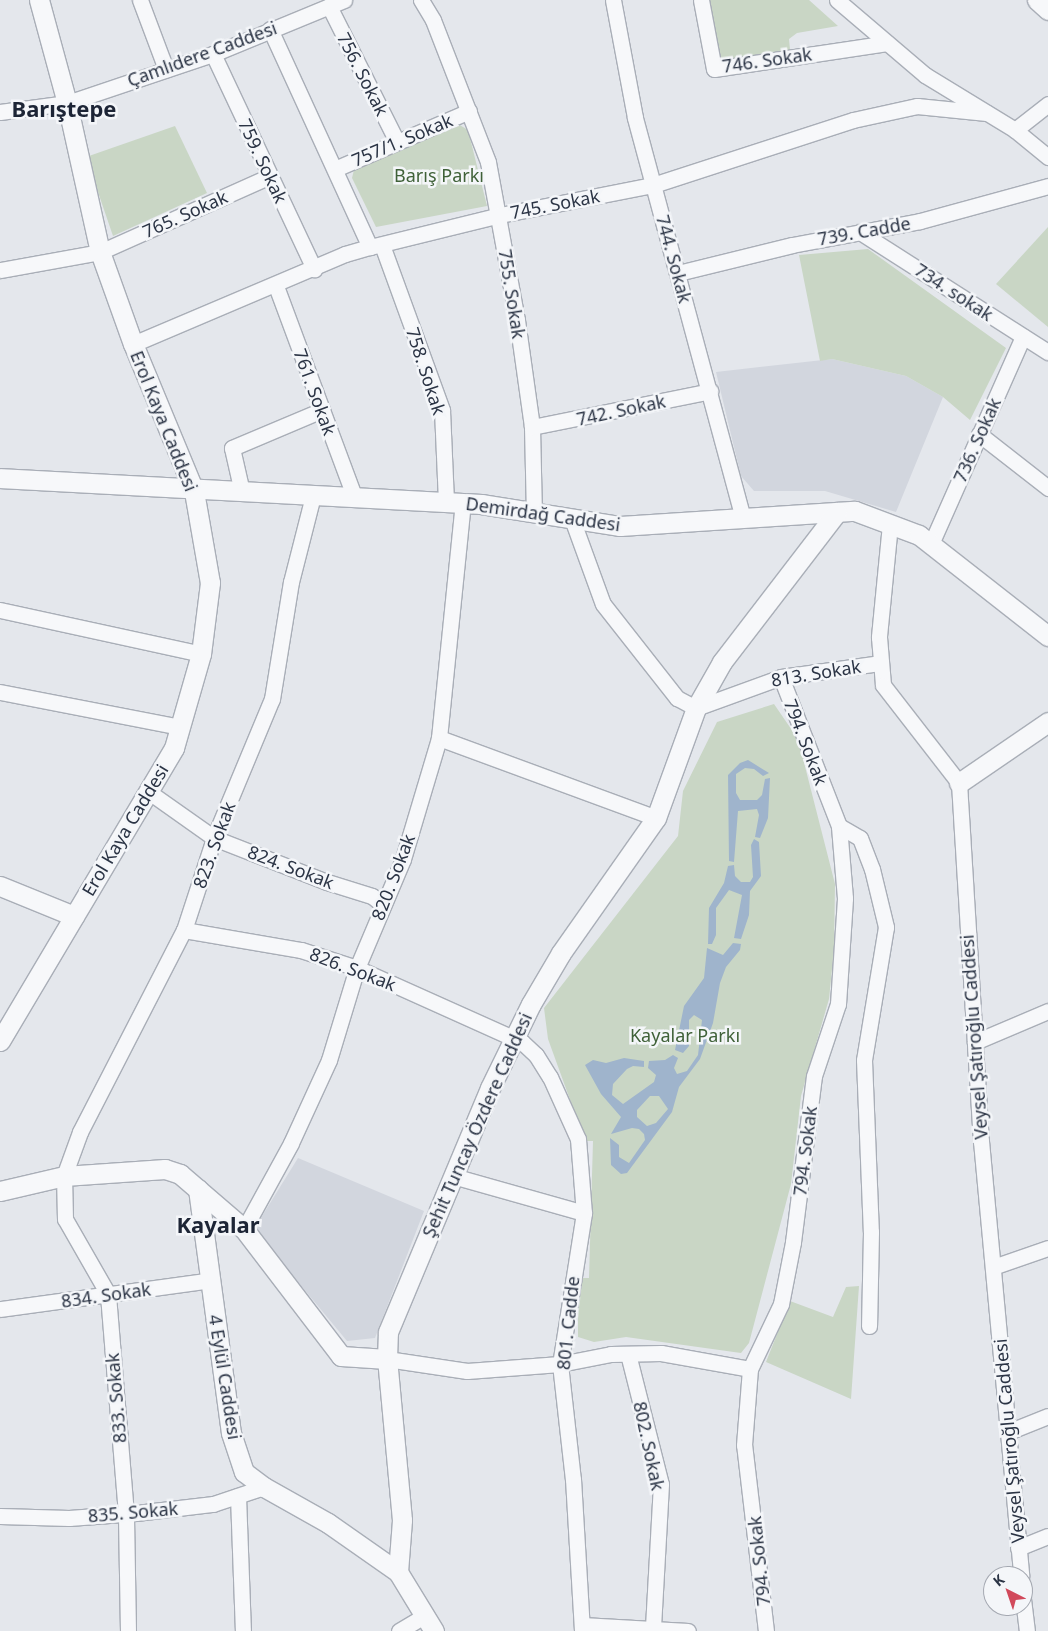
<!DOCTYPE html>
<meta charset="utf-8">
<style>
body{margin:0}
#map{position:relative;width:1048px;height:1631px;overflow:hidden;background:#e4e7ec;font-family:"Noto Sans",sans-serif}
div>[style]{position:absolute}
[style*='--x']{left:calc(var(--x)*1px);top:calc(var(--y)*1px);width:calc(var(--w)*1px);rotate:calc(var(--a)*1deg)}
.built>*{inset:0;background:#d2d6de}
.green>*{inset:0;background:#c9d6c5}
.water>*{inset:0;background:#9fb4cc}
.roads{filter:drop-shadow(1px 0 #a9aeb7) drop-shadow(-1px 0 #a9aeb7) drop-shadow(0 1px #a9aeb7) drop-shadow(0 -1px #a9aeb7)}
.minor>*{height:15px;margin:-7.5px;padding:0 7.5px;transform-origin:7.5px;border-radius:7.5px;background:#f7f8fa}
.tertiary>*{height:19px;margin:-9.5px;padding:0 9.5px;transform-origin:9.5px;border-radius:9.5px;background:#f7f8fa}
span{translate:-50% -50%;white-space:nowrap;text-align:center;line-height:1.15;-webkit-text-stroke:5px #f4f6f9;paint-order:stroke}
.street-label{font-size:18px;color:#2b3445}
.park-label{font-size:18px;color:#3f6138}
.district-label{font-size:22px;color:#1d2536;font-weight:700}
.north{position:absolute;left:983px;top:1566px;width:50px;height:50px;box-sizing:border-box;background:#f4f6f9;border:1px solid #a4a8b1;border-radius:50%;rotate:319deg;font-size:14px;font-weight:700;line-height:20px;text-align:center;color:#2b3445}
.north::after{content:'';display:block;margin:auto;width:18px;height:22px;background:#d1495b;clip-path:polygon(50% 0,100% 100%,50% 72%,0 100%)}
</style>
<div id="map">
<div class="built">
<i style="clip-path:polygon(832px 359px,906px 376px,943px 397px,896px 512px,825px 491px,754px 491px,741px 476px,716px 372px)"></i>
<i style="clip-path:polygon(298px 1158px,424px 1211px,375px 1338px,347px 1341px,254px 1229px)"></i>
</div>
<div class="green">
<i style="clip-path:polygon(703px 0,809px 0,838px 26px,797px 33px,789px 39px,791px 60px,719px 71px)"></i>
<i style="clip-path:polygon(458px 124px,468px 130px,487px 206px,376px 227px,352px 178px,354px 170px)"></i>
<i style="clip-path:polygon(175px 126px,207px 193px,113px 236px,86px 157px)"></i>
<i style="clip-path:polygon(1048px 227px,1048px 327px,996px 284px)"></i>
<i style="clip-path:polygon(868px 249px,1006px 348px,970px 420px,943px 397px,906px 376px,832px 359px,820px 361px,799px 255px)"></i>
<i style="clip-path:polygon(774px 704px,798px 739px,835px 884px,834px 949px,829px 999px,801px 1096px,791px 1184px,749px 1343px,741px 1353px,626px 1337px,594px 1342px,578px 1337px,578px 1278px,589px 1278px,593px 1141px,585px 1141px,548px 1039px,544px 1008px,678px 836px,683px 791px,717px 722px)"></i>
<i style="clip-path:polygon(859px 1286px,851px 1399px,766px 1362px,790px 1301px,833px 1317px,846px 1287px)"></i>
</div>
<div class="water">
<i style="clip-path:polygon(748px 760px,769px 773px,763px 776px,754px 769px,745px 768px,736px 774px,736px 793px,740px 800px,757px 800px,762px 795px,765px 779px,770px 778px,768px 818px,760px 838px,755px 837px,759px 815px,757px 809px,738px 811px,734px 862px,729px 861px,728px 775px,740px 763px)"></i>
<i style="clip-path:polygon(754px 839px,759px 842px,761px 876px,750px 891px,749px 915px,741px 939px,734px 938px,742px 895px,729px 890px,716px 908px,716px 935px,712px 944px,708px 944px,709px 908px,724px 883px,728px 866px,734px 865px,735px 876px,741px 882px,750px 882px,753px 877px,751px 845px)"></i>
<i style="clip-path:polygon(evenodd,733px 943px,741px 944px,740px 950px,726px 967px,720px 983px,713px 1023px,700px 1059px,679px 1087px,672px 1112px,627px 1173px,621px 1174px,611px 1165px,610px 1138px,619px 1145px,619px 1157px,629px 1163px,645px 1140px,644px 1134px,639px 1129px,632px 1128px,611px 1134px,621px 1117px,601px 1094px,585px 1065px,593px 1060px,606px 1063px,624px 1058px,644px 1061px,644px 1067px,633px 1066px,627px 1069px,613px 1084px,612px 1095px,623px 1104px,654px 1082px,656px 1075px,648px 1068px,649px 1061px,665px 1060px,673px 1055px,678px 1058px,674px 1068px,677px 1074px,687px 1071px,698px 1055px,702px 1020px,694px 1015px,689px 1020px,689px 1046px,683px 1053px,675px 1050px,684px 1006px,704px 978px,707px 948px,723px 955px,733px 943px,650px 1096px,659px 1096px,668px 1109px,656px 1123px,647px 1126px,637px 1117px,637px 1110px,650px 1096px)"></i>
</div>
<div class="roads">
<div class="minor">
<i style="--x:140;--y:0;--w:74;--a:69.4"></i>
<i style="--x:421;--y:0;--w:23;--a:59"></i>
<i style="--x:433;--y:20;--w:152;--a:68.8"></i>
<i style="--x:488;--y:162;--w:161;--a:79.6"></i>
<i style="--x:517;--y:320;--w:108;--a:82"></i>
<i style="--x:532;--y:427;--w:86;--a:88.7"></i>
<i style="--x:613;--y:0;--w:120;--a:79.4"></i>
<i style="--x:635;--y:118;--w:413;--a:74.9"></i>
<i style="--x:701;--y:0;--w:70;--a:79.3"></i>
<i style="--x:714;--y:69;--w:175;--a:-8.5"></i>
<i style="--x:837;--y:0;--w:116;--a:40.4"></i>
<i style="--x:925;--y:75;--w:105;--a:31.4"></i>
<i style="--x:1015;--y:130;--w:43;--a:39.3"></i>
<i style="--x:329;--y:6;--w:152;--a:63.4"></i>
<i style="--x:270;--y:29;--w:240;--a:65.4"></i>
<i style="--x:213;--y:54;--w:238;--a:64.8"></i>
<i style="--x:0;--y:112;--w:68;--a:-7.7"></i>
<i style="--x:67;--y:103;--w:154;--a:-18.6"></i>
<i style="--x:213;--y:54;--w:142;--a:-22.4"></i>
<i style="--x:1015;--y:130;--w:42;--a:-38.2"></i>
<i style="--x:335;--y:169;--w:146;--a:-23.4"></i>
<i style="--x:860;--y:232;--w:223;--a:32.6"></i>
<i style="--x:382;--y:245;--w:176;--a:70"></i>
<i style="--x:442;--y:410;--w:92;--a:87.5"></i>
<i style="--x:0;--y:270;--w:102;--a:-10.2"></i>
<i style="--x:100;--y:252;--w:186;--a:-24.1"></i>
<i style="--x:678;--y:273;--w:117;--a:-13.8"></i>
<i style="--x:792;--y:245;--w:130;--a:-10.6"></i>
<i style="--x:920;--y:221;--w:133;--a:-15.3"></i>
<i style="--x:276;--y:286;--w:226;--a:69.6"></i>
<i style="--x:133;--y:344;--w:230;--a:-23"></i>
<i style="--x:345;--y:254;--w:26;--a:-16"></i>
<i style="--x:370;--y:247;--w:134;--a:-13.8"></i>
<i style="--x:500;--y:215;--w:156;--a:-11.1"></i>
<i style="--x:653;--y:185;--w:210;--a:-18"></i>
<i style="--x:853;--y:120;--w:66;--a:-12.3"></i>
<i style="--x:917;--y:106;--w:70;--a:5.7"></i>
<i style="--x:532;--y:427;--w:182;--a:-11.4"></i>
<i style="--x:979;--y:434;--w:88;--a:38"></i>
<i style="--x:242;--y:492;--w:45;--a:-102.8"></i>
<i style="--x:232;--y:448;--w:98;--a:-22.9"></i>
<i style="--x:572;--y:519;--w:90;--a:70"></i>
<i style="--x:603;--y:604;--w:120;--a:51.8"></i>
<i style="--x:677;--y:698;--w:21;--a:28"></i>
<i style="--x:696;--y:708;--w:90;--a:-20"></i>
<i style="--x:781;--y:677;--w:101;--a:-8"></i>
<i style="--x:890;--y:524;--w:114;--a:95.6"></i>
<i style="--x:879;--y:637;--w:48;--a:85.2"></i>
<i style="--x:883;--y:685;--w:124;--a:52.2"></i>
<i style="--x:959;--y:783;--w:359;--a:86.5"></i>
<i style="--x:981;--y:1141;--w:437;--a:84.7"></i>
<i style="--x:931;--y:544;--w:227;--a:-66.1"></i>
<i style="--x:0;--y:610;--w:206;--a:12.3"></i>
<i style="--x:0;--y:692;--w:183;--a:11"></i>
<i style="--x:439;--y:738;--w:231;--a:20.2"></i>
<i style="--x:149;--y:792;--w:80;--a:35.3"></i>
<i style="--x:214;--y:838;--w:121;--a:21.3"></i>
<i style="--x:327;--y:882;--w:47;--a:17.3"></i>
<i style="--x:372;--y:896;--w:14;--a:39"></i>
<i style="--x:839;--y:826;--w:24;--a:30"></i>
<i style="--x:860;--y:838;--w:33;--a:69"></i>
<i style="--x:872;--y:869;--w:60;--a:76.4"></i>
<i style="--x:886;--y:927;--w:135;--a:99.4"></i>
<i style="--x:864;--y:1060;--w:172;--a:87.7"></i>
<i style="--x:871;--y:1232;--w:94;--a:91.2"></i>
<i style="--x:184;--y:930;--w:119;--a:9.7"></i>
<i style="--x:301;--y:950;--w:59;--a:17.8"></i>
<i style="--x:357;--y:968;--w:181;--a:24.2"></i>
<i style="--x:522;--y:1042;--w:19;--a:43"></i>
<i style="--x:536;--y:1055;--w:26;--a:58"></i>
<i style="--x:550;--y:1077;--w:68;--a:65.7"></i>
<i style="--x:578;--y:1139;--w:74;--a:85.4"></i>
<i style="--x:584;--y:1213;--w:153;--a:99"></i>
<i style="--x:560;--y:1364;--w:116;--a:83.6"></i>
<i style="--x:573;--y:1479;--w:152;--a:86.6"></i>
<i style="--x:975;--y:1042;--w:79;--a:-23"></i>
<i style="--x:453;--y:1176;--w:136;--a:15.8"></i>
<i style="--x:244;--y:1229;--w:98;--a:-61.3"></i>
<i style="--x:291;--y:1143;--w:91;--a:-65.4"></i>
<i style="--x:329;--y:1060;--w:96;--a:-73.1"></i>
<i style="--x:357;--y:968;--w:118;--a:-67.1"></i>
<i style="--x:403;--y:859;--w:126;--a:-73.4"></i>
<i style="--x:439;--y:738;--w:236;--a:-84.2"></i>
<i style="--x:993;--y:1267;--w:58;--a:-19.1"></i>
<i style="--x:0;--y:1309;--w:213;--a:-7.8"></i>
<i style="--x:628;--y:1354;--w:134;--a:75.8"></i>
<i style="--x:661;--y:1484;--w:145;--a:93.2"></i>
<i style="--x:387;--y:1359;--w:81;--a:8.5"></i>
<i style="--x:467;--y:1371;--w:93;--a:-4.3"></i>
<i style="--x:560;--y:1364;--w:52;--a:-11.1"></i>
<i style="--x:611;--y:1354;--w:50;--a:-1.1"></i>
<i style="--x:661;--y:1353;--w:90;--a:10.2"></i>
<i style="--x:1008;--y:1432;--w:43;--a:-21.8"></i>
<i style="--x:238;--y:1496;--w:135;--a:87.9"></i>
<i style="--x:0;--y:1516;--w:69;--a:1.7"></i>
<i style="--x:69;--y:1518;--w:67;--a:-4.3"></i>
<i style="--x:136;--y:1513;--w:78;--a:-6.7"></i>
<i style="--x:213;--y:1504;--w:54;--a:-18.4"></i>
<i style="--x:1018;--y:1548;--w:32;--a:-22"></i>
<i style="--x:1023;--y:1599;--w:32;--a:83"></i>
<i style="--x:582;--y:1625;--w:106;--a:3.2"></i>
<i style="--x:128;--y:1631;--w:117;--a:-91"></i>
<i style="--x:126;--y:1514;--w:221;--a:-94.7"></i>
<i style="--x:108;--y:1294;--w:86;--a:-119.8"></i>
<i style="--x:65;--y:1219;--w:43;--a:-91.3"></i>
<i style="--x:64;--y:1176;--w:47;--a:-70"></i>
<i style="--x:80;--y:1132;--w:227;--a:-62.8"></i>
<i style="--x:184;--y:930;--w:97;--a:-71.9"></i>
<i style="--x:214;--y:838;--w:151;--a:-67.4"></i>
<i style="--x:272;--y:699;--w:119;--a:-80.8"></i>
<i style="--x:291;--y:582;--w:89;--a:-75.7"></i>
<i style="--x:399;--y:1631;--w:27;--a:-31"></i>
<i style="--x:766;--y:1631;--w:187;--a:-96.7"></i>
<i style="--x:744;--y:1445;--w:76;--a:-85.5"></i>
<i style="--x:750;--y:1369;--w:72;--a:-64.5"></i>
<i style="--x:781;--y:1304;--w:63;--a:-79"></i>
<i style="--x:793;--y:1242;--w:167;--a:-82.8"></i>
<i style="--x:814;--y:1076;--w:76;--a:-71.6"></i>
<i style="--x:838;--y:1004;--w:106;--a:-86.2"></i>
<i style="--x:845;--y:898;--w:72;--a:-94.8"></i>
<i style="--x:839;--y:826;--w:160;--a:-111.3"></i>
</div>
<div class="tertiary">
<i style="--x:1037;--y:0;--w:15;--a:42"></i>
<i style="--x:0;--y:478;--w:482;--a:3.1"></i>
<i style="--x:481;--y:504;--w:141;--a:9"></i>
<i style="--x:620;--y:526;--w:235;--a:-3.7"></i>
<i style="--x:855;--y:511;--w:68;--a:20.6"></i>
<i style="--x:919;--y:535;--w:164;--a:38.1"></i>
<i style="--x:959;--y:783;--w:108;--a:-34.4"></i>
<i style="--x:0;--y:886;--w:80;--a:22.1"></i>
<i style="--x:0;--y:1041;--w:341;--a:-59.3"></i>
<i style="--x:174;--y:748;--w:98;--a:-74"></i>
<i style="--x:201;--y:654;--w:72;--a:-82.8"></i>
<i style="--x:210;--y:583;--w:93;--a:-99.9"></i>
<i style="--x:194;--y:491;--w:159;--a:-112.5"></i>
<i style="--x:133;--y:344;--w:98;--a:-109.7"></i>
<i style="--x:100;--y:252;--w:153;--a:-102.5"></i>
<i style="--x:67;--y:103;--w:107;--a:-105.2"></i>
<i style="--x:198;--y:1189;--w:246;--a:82.3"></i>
<i style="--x:231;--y:1433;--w:41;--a:71.6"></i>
<i style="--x:244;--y:1472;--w:25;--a:37"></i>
<i style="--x:264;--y:1487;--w:73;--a:29.4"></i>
<i style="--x:328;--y:1523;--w:85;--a:35"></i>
<i style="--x:0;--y:1191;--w:66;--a:-13.2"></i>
<i style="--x:64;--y:1176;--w:101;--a:-4"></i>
<i style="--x:165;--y:1169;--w:16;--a:18"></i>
<i style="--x:180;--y:1174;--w:84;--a:40.7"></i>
<i style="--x:244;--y:1229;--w:160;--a:52.6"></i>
<i style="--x:341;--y:1356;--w:46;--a:3.7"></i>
<i style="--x:434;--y:1631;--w:69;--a:-121.4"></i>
<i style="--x:398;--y:1572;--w:52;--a:-85.6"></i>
<i style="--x:402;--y:1520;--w:162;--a:-95.3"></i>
<i style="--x:387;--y:1359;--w:27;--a:-88"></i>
<i style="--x:388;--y:1332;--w:264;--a:-67.3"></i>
<i style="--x:490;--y:1088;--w:93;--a:-64"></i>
<i style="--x:531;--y:1004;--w:59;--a:-59.5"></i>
<i style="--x:561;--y:953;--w:165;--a:-54.9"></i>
<i style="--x:656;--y:818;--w:117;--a:-70"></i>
<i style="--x:696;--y:708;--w:53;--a:-60.5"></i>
<i style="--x:722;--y:662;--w:189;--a:-52.5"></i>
</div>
</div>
<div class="street-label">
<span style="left:202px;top:54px;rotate:-20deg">Çamlıdere Caddesi</span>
<span style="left:767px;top:60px;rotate:-8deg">746. Sokak</span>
<span style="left:363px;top:74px;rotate:63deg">756. Sokak</span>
<span style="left:402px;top:140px;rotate:-23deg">757/1. Sokak</span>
<span style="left:263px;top:161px;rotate:65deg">759. Sokak</span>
<span style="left:555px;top:204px;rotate:-11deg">745. Sokak</span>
<span style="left:185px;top:214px;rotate:-24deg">765. Sokak</span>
<span style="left:864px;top:231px;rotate:-10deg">739. Cadde</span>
<span style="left:674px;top:259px;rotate:75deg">744. Sokak</span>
<span style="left:954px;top:292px;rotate:33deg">734. sokak</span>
<span style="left:512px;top:294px;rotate:81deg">755. Sokak</span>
<span style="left:426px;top:371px;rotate:72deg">758. Sokak</span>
<span style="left:315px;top:392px;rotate:70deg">761. Sokak</span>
<span style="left:621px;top:410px;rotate:-12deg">742. Sokak</span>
<span style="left:164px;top:421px;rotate:68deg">Erol Kaya Caddesi</span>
<span style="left:977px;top:440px;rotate:-66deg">736. Sokak</span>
<span style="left:543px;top:514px;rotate:8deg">Demirdağ Caddesi</span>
<span style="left:816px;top:673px;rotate:-9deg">813. Sokak</span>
<span style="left:806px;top:742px;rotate:69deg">794. Sokak</span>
<span style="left:125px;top:830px;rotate:-59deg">Erol Kaya Caddesi</span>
<span style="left:214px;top:845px;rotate:-70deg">823. Sokak</span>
<span style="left:291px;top:867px;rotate:21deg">824. Sokak</span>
<span style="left:393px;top:877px;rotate:-69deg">820. Sokak</span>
<span style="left:353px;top:969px;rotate:21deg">826. Sokak</span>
<span style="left:974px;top:1037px;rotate:-94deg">Veysel Şatıroğlu Caddesi</span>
<span style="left:477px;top:1125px;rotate:-66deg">Şehit Tuncay Özdere Caddesi</span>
<span style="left:805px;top:1151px;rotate:-83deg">794. Sokak</span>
<span style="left:106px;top:1295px;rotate:-8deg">834. Sokak</span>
<span style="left:568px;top:1323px;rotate:-84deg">801. Cadde</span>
<span style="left:225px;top:1377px;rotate:81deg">4 Eylül Caddesi</span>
<span style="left:116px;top:1398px;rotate:-95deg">833. Sokak</span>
<span style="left:1009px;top:1441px;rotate:-95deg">Veysel Şatıroğlu Caddesi</span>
<span style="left:649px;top:1446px;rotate:78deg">802. Sokak</span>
<span style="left:133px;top:1512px;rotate:-5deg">835. Sokak</span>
<span style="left:759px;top:1561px;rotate:-96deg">794. Sokak</span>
</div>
<div class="park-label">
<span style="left:439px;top:175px">Barış Parkı</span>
<span style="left:685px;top:1035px">Kayalar Parkı</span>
</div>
<div class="district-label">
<span style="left:64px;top:109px">Barıştepe</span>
<span style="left:218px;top:1225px">Kayalar</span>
</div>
<div class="north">K</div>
</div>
